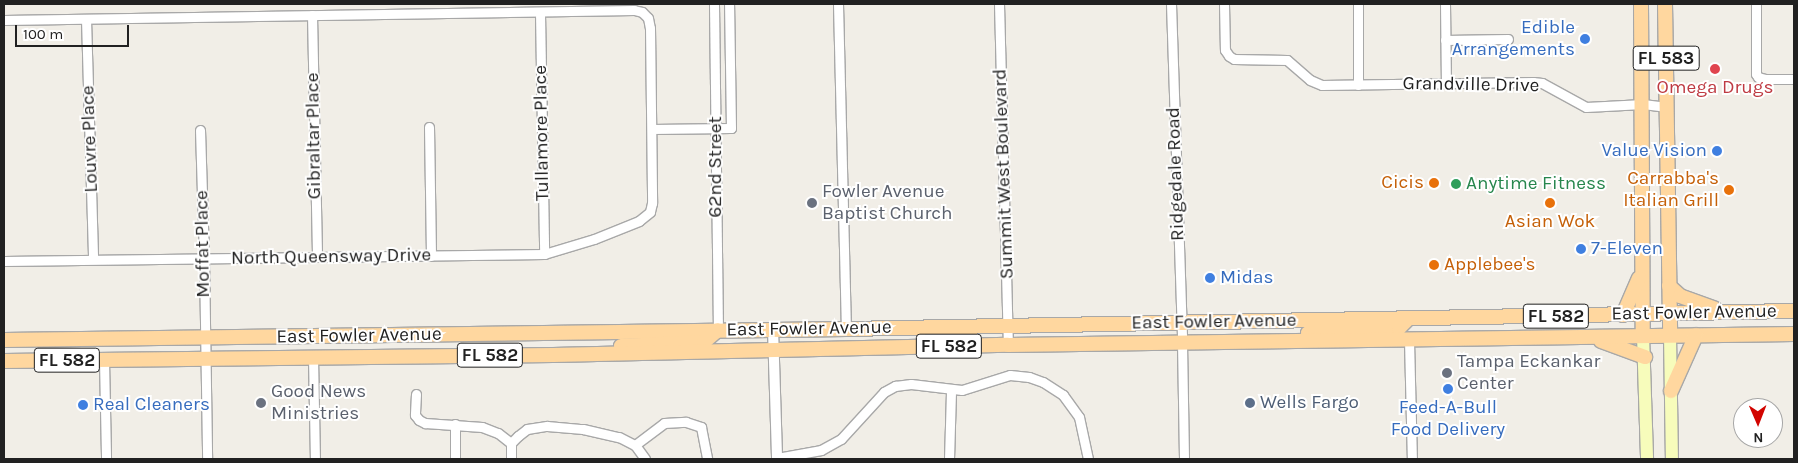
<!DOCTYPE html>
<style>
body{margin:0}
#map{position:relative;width:1798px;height:463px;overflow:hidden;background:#f1eee7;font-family:Karla,sans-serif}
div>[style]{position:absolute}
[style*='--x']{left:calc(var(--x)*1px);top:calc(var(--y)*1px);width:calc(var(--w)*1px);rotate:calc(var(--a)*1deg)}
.roads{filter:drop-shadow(1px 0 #a8a8a8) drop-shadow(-1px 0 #a8a8a8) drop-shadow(0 1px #a8a8a8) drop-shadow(0 -1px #a8a8a8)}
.minor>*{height:9px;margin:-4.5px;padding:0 4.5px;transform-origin:4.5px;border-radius:4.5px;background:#fff}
.tertiary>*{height:10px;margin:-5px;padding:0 5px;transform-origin:5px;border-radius:5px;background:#fff}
.secondary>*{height:12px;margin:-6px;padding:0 6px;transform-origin:6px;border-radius:6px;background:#f7fcbb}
.primary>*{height:14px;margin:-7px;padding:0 7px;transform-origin:7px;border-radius:7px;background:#ffd79f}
.dots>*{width:14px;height:14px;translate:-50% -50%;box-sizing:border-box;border:2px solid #fff;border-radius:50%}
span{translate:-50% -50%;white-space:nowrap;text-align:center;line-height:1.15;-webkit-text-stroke:4px #fff;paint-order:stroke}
.shield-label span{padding:1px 4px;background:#fff;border:1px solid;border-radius:4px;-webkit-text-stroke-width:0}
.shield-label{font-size:18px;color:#212121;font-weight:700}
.shop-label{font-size:19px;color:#366cbe}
.right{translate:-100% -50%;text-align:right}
.left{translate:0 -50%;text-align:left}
.street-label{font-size:19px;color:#212121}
.health-label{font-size:19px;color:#be3a42}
.food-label{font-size:19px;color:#c56008}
.leisure-label{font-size:19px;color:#27864d}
.worship-label{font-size:19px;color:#5b616d}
.service-label{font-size:19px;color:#4e5e75}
.frame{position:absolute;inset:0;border:5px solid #212121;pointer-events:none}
.north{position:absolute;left:1733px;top:398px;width:50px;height:50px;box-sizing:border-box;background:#fff;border:1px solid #a6a6a6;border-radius:50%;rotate:179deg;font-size:14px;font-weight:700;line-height:20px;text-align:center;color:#212121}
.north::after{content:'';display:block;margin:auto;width:18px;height:22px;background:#d20400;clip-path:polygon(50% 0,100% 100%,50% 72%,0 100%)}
.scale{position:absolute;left:15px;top:25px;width:114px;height:22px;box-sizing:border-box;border:2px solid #212121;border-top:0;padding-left:6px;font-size:15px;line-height:18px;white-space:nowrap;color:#212121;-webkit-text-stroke:4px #fff;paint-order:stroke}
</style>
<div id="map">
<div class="roads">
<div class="minor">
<i style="--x:714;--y:4;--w:326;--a:89.3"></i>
<i style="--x:838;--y:4;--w:325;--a:88.6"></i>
<i style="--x:999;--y:4;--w:341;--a:88.5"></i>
<i style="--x:1171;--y:4;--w:339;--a:88.1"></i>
<i style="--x:1182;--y:343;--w:116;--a:89"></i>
<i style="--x:1224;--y:4;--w:46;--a:88.8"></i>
<i style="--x:1225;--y:50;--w:7;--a:56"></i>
<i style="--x:1229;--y:56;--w:6;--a:31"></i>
<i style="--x:1234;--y:59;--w:53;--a:1.1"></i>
<i style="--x:1287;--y:60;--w:30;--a:41"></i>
<i style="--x:1310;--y:80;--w:13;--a:23"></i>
<i style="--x:1322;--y:85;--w:211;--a:-0.8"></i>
<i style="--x:1533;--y:82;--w:9;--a:6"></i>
<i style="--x:1542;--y:83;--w:50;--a:28.6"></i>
<i style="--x:1586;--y:107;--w:57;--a:-3"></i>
<i style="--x:1643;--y:104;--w:24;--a:7"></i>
<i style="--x:1358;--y:4;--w:81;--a:90"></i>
<i style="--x:1445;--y:4;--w:80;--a:89.3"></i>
<i style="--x:1756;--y:4;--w:70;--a:90"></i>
<i style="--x:1756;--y:74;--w:4;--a:56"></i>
<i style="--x:1758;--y:77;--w:7;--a:16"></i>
<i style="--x:1765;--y:79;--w:29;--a:0"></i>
<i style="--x:540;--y:13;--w:241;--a:89"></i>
<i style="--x:312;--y:15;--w:242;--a:88.8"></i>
<i style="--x:86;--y:19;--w:240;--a:88.3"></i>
<i style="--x:4;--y:20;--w:630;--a:-0.91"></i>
<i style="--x:634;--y:10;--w:8;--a:14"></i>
<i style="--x:642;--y:12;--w:8;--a:45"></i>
<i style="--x:648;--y:18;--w:10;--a:79"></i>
<i style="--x:650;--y:28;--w:175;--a:89.3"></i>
<i style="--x:652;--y:203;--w:9;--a:103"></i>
<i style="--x:650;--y:212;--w:14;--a:141"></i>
<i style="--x:639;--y:221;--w:48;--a:158.2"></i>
<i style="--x:594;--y:239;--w:52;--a:163.3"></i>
<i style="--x:544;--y:254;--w:540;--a:179.26"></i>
<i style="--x:1445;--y:40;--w:63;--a:-0.9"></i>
<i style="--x:429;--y:127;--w:129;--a:89.1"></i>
<i style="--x:652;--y:129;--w:79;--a:-0.7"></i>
<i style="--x:731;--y:128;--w:124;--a:-90.9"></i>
<i style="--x:200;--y:130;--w:129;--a:88.2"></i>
<i style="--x:204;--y:259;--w:200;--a:89.1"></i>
<i style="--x:1409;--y:340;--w:119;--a:88.6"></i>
<i style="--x:313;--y:357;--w:102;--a:88.9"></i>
<i style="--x:104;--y:360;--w:99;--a:88.8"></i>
<i style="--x:416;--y:394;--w:21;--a:93"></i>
<i style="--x:415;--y:415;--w:6;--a:51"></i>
<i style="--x:419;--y:420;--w:7;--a:27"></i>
<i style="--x:425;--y:423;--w:57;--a:4"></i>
<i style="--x:482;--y:427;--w:17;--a:21"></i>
<i style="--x:498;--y:433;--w:16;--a:38"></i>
<i style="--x:455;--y:424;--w:35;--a:90"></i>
<i style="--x:635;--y:445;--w:36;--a:-37"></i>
<i style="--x:664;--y:423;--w:22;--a:-3"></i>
<i style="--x:686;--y:422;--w:16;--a:18"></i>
<i style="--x:701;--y:427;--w:33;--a:79"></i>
<i style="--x:777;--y:458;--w:45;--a:-10.3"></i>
<i style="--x:821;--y:450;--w:23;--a:-29"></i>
<i style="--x:841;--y:439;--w:64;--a:-47.5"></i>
<i style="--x:884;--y:392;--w:13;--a:-29"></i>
<i style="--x:895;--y:386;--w:16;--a:-7"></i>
<i style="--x:911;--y:384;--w:51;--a:6.7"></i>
<i style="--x:962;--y:390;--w:50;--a:-17.4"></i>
<i style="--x:1010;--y:375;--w:19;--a:6"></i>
<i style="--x:1029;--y:377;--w:15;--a:20"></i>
<i style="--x:1043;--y:382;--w:24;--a:33"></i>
<i style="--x:1063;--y:395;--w:27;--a:54"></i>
<i style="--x:1079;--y:417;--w:43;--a:77.9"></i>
<i style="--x:511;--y:459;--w:16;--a:-90"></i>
<i style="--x:511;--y:443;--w:10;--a:-45"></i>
<i style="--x:518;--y:436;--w:11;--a:-38"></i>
<i style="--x:527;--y:429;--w:20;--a:-9"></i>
<i style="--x:547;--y:426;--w:36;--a:5"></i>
<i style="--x:583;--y:429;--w:37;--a:13"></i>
<i style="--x:619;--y:437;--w:18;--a:27"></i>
<i style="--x:635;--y:445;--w:17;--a:54"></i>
<i style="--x:949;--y:459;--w:69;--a:-88.3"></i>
</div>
<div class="tertiary">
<i style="--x:773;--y:329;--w:130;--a:88.2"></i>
</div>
<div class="secondary">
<i style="--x:1670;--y:335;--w:124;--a:89.1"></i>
<i style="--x:1643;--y:336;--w:123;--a:88.1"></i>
</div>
<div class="primary">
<i style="--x:1641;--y:4;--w:332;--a:89.7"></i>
<i style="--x:1665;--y:4;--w:331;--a:89.1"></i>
<i style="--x:1669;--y:286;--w:15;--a:42"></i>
<i style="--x:1680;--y:296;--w:37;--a:20"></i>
<i style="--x:1623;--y:315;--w:40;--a:-66.6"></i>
<i style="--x:1308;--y:333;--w:91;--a:-3.1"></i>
<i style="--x:1399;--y:328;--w:14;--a:-45"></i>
<i style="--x:4;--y:340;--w:842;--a:-0.75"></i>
<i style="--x:846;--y:329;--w:948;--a:-1.09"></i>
<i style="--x:1601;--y:341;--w:47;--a:20"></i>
<i style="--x:621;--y:346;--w:83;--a:-2.8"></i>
<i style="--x:704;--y:342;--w:18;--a:-41"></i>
<i style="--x:4;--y:361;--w:549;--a:-0.63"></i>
<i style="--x:553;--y:355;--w:455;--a:-1.3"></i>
<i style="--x:1008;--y:345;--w:786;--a:-0.8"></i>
<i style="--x:1671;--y:391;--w:61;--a:-65.9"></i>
</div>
</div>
<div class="dots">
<i style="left:1585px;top:39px;background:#3f7fe0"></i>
<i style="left:1715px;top:69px;background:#e0444e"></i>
<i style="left:1717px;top:151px;background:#3f7fe0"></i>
<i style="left:1434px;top:183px;background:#e8710a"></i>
<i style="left:1456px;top:184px;background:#2e9e5b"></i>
<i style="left:1729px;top:190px;background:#e8710a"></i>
<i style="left:812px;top:203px;background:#6b7280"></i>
<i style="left:1550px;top:203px;background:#e8710a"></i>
<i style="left:1581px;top:249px;background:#3f7fe0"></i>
<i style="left:1434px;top:265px;background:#e8710a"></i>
<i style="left:1210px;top:278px;background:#3f7fe0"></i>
<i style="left:1447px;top:373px;background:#6b7280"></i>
<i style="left:1448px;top:389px;background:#3f7fe0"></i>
<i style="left:261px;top:403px;background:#6b7280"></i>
<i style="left:1250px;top:403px;background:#5c6f8a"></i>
<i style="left:83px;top:405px;background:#3f7fe0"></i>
</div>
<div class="shield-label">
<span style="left:1666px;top:58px">FL 583</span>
<span style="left:1556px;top:316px">FL 582</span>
<span style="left:949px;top:346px">FL 582</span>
<span style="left:490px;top:355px">FL 582</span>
<span style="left:67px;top:360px">FL 582</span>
</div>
<div class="shop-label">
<span class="right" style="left:1575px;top:39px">Edible<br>Arrangements</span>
<span class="right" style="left:1707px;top:151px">Value Vision</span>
<span class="left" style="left:1591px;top:249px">7-Eleven</span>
<span class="left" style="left:1220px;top:278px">Midas</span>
<span class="left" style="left:93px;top:405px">Real Cleaners</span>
<span style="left:1448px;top:419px">Feed-A-Bull<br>Food Delivery</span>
</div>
<div class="street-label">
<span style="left:1471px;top:85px;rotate:1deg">Grandville Drive</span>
<span style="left:542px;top:133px;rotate:-91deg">Tullamore Place</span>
<span style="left:314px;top:136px;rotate:-91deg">Gibraltar Place</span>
<span style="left:90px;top:139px;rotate:-92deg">Louvre Place</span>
<span style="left:716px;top:167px;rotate:-90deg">62nd Street</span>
<span style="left:1004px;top:174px;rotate:-92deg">Summit West Boulevard</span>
<span style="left:1176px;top:174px;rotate:-92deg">Ridgedale Road</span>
<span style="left:203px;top:244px;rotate:-91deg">Moffat Place</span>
<span style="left:331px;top:257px;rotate:-1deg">North Queensway Drive</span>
<span style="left:1694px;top:313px;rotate:-1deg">East Fowler Avenue</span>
<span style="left:1214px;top:322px;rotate:-1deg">East Fowler Avenue</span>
<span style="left:809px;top:329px;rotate:-1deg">East Fowler Avenue</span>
<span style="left:359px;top:336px;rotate:-1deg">East Fowler Avenue</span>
</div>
<div class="health-label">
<span style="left:1715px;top:88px">Omega Drugs</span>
</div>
<div class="food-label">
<span class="right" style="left:1719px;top:190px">Carrabba's<br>Italian Grill</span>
<span class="right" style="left:1424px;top:183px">Cicis</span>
<span style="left:1550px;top:222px">Asian Wok</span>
<span class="left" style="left:1444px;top:265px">Applebee's</span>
</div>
<div class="leisure-label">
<span class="left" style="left:1466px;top:184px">Anytime Fitness</span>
</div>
<div class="worship-label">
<span class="left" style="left:822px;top:203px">Fowler Avenue<br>Baptist Church</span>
<span class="left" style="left:1457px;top:373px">Tampa Eckankar<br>Center</span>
<span class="left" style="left:271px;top:403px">Good News<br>Ministries</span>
</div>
<div class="service-label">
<span class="left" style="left:1260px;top:403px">Wells Fargo</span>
</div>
<div class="frame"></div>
<div class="north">N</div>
<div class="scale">100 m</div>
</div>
